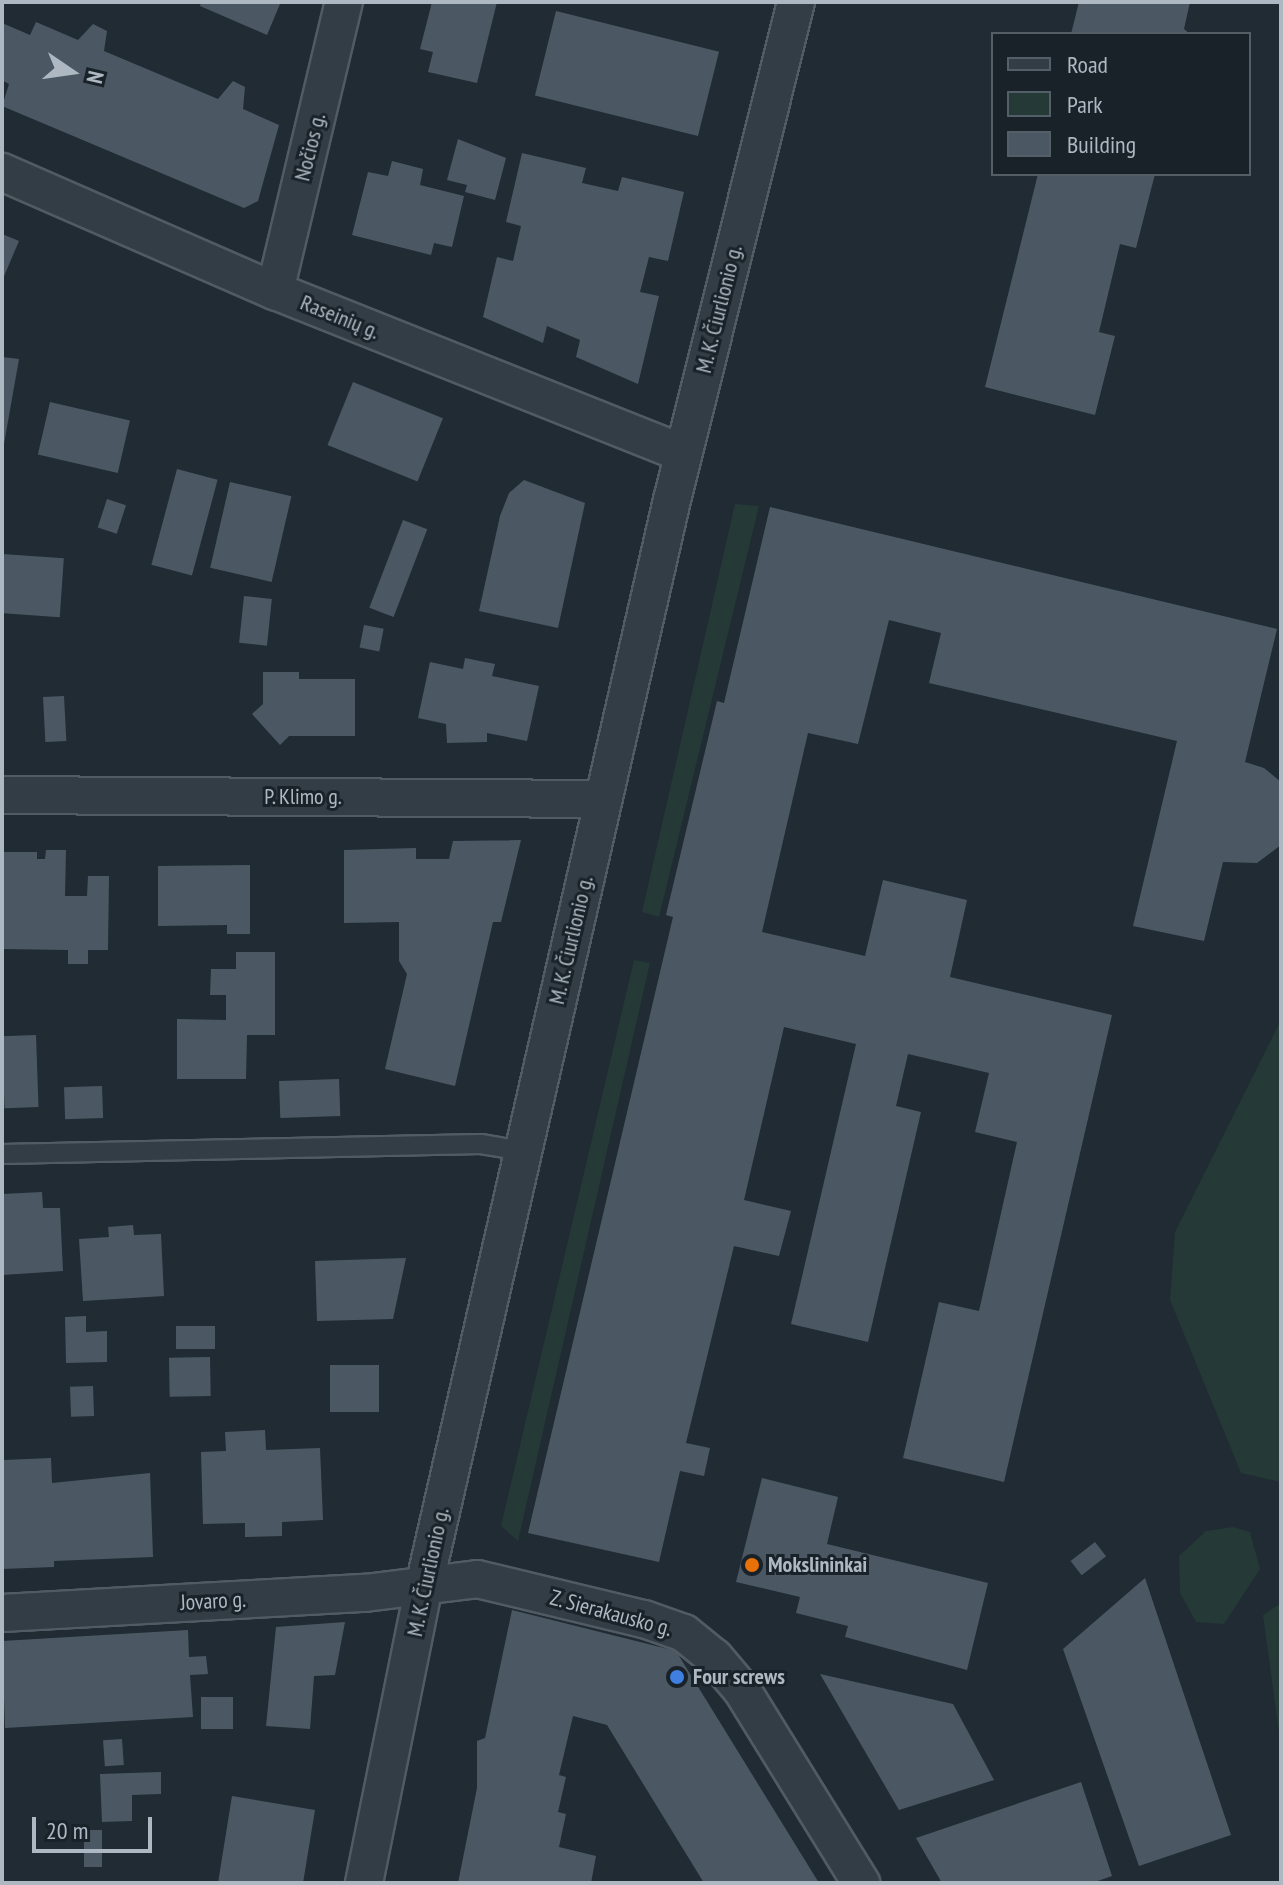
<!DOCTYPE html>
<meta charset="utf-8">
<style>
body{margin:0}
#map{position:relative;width:1283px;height:1885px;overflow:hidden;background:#202b34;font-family:"PT Sans Narrow",sans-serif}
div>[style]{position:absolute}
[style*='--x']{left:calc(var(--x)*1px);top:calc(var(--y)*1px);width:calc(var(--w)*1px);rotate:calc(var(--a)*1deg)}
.green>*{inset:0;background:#253937}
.building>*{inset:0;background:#4b5863;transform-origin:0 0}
.roads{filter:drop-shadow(2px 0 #515b63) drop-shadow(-2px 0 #515b63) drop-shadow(0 2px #515b63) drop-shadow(0 -2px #515b63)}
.service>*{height:18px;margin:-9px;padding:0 9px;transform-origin:9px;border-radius:9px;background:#333d45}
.minor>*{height:36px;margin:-18px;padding:0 18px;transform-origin:18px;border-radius:18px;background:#333d45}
.dots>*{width:22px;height:22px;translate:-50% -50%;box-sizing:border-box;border:4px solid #192229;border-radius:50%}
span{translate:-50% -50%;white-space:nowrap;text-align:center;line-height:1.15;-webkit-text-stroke:6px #192229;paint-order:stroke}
.street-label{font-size:22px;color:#adb8c2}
.poi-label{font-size:22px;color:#adb8c2;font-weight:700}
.left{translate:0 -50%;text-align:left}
.frame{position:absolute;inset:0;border:4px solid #adb8c2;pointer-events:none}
.legend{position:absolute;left:991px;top:32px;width:260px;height:144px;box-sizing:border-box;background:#192229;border:2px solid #545e66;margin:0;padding:10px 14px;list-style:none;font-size:24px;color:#adb8c2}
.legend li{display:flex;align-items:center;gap:16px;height:40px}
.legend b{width:40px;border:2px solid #545e66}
.north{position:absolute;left:32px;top:32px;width:80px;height:80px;-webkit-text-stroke:6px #192229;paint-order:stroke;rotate:103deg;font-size:22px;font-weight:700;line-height:32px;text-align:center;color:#adb8c2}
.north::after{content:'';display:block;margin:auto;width:28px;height:36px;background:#adb8c2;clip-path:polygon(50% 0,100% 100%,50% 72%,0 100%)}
.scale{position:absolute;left:32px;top:1817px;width:120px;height:36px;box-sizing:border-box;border:4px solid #adb8c2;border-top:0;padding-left:10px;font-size:24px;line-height:28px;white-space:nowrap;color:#adb8c2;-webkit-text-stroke:6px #192229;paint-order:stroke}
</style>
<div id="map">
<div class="green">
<i style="clip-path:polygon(735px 504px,759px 506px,659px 917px,642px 912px)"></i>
<i style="clip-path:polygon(634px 960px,650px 963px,518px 1541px,501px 1526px)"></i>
<i style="clip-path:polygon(1281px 1020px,1281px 1482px,1241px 1473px,1170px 1300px,1175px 1232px)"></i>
<i style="clip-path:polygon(1233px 1527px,1250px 1532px,1260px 1569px,1224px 1624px,1196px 1622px,1180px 1593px,1179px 1556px,1206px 1531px)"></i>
<i style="clip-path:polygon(1281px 1603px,1281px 1747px,1263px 1615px)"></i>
</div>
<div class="building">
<i style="clip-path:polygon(201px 2px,276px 2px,280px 4px,267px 35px,200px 6px)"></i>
<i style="clip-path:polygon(432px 2px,497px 2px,477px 83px,428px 72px,433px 52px,420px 49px)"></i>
<i style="clip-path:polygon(1079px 2px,1190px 2px,1184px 29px,1190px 34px,1071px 34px)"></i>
<i style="left:556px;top:11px;width:168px;height:87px;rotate:14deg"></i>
<i style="clip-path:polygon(36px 22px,78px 40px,93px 24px,107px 31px,104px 51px,218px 99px,233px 81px,245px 87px,243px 109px,279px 125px,258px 201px,244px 208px,2px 106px,9px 84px,2px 80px,2px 23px,30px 35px)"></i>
<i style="clip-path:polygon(458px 139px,506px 158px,495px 200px,465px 192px,467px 185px,447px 180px)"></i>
<i style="clip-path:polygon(522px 153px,586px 168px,582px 183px,618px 191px,622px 177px,684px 192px,668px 261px,649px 257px,640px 292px,659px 296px,638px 384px,576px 357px,580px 340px,547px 326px,543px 343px,483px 317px,497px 257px,513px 261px,521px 226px,506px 222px)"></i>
<i style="clip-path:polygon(392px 161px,423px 169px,420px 185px,464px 196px,452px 247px,434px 243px,431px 255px,352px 235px,368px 172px,388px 176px)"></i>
<i style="clip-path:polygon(1038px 174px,1155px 174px,1136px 248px,1120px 244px,1099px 332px,1115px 336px,1095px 415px,985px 387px)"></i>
<i style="clip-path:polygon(2px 234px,19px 241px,2px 281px)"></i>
<i style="clip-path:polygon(2px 357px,19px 359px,4px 444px,2px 444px)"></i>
<i style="left:353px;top:382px;width:97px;height:68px;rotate:22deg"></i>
<i style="left:50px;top:402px;width:82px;height:54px;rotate:13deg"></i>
<i style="left:177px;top:469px;width:42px;height:99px;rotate:15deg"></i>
<i style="clip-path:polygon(524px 480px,585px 503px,558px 628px,479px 611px,500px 516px,509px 493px)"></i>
<i style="left:230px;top:482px;width:63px;height:88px;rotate:13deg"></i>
<i style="left:107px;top:499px;width:20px;height:30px;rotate:18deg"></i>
<i style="clip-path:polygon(770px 507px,1277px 629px,1245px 762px,1264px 768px,1281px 782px,1281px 845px,1257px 863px,1223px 862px,1204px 941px,1133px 926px,1177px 741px,929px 683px,941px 633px,889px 620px,858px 744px,808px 733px,762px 932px,865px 956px,883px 880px,967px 900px,950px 977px,1112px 1015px,1004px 1482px,903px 1458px,939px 1302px,979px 1311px,1017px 1142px,975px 1132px,989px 1073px,908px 1054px,896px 1106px,921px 1112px,868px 1342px,791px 1324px,856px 1044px,784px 1027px,744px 1200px,791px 1211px,779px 1256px,734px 1246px,686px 1443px,710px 1448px,704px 1476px,680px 1471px,659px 1562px,528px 1533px,673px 917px,666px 915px,717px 701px,724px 703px)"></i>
<i style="left:403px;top:520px;width:26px;height:94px;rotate:21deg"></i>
<i style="left:2px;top:554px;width:62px;height:59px;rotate:4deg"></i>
<i style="left:244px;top:596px;width:28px;height:47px;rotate:6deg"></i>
<i style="left:364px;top:625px;width:20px;height:23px;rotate:11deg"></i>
<i style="clip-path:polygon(465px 658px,495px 664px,492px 676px,539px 686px,527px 741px,487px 733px,487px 742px,447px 743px,446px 724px,418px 718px,430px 662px,463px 669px)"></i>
<i style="clip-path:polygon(263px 672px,299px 672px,299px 679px,355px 679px,355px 736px,289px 736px,280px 745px,252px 714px,263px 704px)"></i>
<i style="left:64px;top:696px;width:45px;height:21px;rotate:87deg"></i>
<i style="clip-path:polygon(521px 840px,501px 922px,493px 922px,455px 1086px,385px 1069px,407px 974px,399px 961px,399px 922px,344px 923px,344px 850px,416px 848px,416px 859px,449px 859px,453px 841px)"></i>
<i style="clip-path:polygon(46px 850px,66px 850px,65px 896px,87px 896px,88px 876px,109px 876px,108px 950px,88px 950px,88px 964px,68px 964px,68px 950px,2px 949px,2px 852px,37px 852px,37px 859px,45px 859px)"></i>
<i style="clip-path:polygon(250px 865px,250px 934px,227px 934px,227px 925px,158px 926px,158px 866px)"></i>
<i style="clip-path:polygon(236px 952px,275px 952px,275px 1035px,247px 1035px,246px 1079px,177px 1079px,177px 1019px,226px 1020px,226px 995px,210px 995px,211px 969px,236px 969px)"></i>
<i style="left:36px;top:1035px;width:72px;height:34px;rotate:88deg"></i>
<i style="left:339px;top:1079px;width:37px;height:60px;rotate:88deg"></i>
<i style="left:102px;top:1086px;width:32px;height:38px;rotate:88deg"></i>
<i style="clip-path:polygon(42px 1192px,43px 1208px,60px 1208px,63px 1271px,2px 1275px,2px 1194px)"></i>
<i style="clip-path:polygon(133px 1225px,134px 1235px,161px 1234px,164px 1296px,83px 1301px,79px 1239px,109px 1237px,108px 1227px)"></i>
<i style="clip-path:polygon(406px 1258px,393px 1319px,317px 1321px,315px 1261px)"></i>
<i style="clip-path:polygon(86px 1316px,86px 1332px,107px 1331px,107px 1362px,66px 1363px,65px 1317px)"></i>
<i style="left:215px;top:1326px;width:23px;height:39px;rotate:90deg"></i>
<i style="left:210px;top:1357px;width:39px;height:41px;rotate:89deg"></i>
<i style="left:379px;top:1365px;width:47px;height:49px;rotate:90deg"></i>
<i style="left:93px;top:1386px;width:30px;height:23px;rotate:88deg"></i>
<i style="clip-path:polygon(265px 1430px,266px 1450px,320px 1448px,323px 1520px,282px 1522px,282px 1536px,245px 1537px,245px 1523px,203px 1524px,201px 1452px,226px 1451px,225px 1432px)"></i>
<i style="clip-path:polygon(51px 1458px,52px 1483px,150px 1473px,153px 1557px,54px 1561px,54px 1567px,2px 1569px,4px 1460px)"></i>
<i style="clip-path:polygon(762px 1478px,838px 1497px,827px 1544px,988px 1583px,967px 1670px,845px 1637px,848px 1626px,796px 1613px,800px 1597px,736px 1582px)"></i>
<i style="left:1095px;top:1542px;width:18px;height:31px;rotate:52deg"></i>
<i style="clip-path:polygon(1145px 1578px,1231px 1835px,1139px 1866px,1063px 1649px)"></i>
<i style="clip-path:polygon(512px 1610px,676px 1651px,819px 1883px,704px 1883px,607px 1725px,573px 1716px,559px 1775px,566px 1777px,558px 1812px,566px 1814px,559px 1847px,596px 1856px,591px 1883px,458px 1883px,477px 1788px,477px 1741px,485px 1738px)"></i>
<i style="clip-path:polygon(345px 1622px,335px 1675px,314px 1676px,310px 1729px,266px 1726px,276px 1627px)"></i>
<i style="clip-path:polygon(188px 1630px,189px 1657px,206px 1656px,208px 1674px,190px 1675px,193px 1717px,5px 1728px,2px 1641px)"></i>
<i style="clip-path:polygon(820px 1674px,953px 1704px,994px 1780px,899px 1810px)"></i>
<i style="left:201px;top:1697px;width:32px;height:32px"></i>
<i style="left:122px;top:1739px;width:26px;height:19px;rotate:86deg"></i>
<i style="clip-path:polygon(161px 1772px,161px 1794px,132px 1795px,132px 1821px,102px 1822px,100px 1774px)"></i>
<i style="clip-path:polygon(1081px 1782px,1112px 1876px,1092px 1883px,942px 1883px,916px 1838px)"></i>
<i style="clip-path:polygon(232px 1796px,315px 1810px,303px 1883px,218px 1883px)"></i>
<i style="left:84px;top:1830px;width:18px;height:37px"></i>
</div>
<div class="roads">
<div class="service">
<i style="--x:2;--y:1154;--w:479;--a:-1.2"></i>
<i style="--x:481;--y:1144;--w:43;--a:9.5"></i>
</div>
<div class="minor">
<i style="--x:2;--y:172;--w:298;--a:23.6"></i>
<i style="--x:275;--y:291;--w:439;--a:21.7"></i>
<i style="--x:275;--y:291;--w:297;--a:-76.6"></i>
<i style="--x:2;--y:795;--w:601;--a:0.38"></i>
<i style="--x:2;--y:1613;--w:364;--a:-3.2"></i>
<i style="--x:365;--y:1593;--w:113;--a:-7.1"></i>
<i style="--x:477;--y:1579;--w:172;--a:13.5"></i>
<i style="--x:644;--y:1619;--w:42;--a:19.3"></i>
<i style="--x:684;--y:1633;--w:38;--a:39"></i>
<i style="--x:714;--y:1657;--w:43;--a:49.7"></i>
<i style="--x:742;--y:1690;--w:227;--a:58.3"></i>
<i style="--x:364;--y:1883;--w:303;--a:-78.6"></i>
<i style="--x:424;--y:1586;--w:1114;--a:-77.14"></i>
<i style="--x:672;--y:500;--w:513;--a:-76.02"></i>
</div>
</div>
<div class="dots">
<i style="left:752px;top:1565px;background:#e8710a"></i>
<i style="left:677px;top:1677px;background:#3f7fe0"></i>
</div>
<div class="street-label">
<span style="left:310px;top:147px;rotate:-76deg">Nočios g.</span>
<span style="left:719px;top:309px;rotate:-76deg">M. K. Čiurlionio g.</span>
<span style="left:340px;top:317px;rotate:22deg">Raseinių g.</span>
<span style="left:303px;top:797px">P. Klimo g.</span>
<span style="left:571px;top:940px;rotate:-77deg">M. K. Čiurlionio g.</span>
<span style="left:428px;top:1572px;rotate:-78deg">M. K. Čiurlionio g.</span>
<span style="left:213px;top:1601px;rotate:-3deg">Jovaro g.</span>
<span style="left:611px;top:1613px;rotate:15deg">Z. Sierakausko g.</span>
</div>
<div class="poi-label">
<span class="left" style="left:768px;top:1565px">Mokslininkai</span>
<span class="left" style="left:693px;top:1677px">Four screws</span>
</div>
<div class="frame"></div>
<ul class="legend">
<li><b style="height:10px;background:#333d45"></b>Road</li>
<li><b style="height:22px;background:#253937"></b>Park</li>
<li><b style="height:22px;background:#4b5863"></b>Building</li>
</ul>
<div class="north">N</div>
<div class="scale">20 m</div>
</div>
